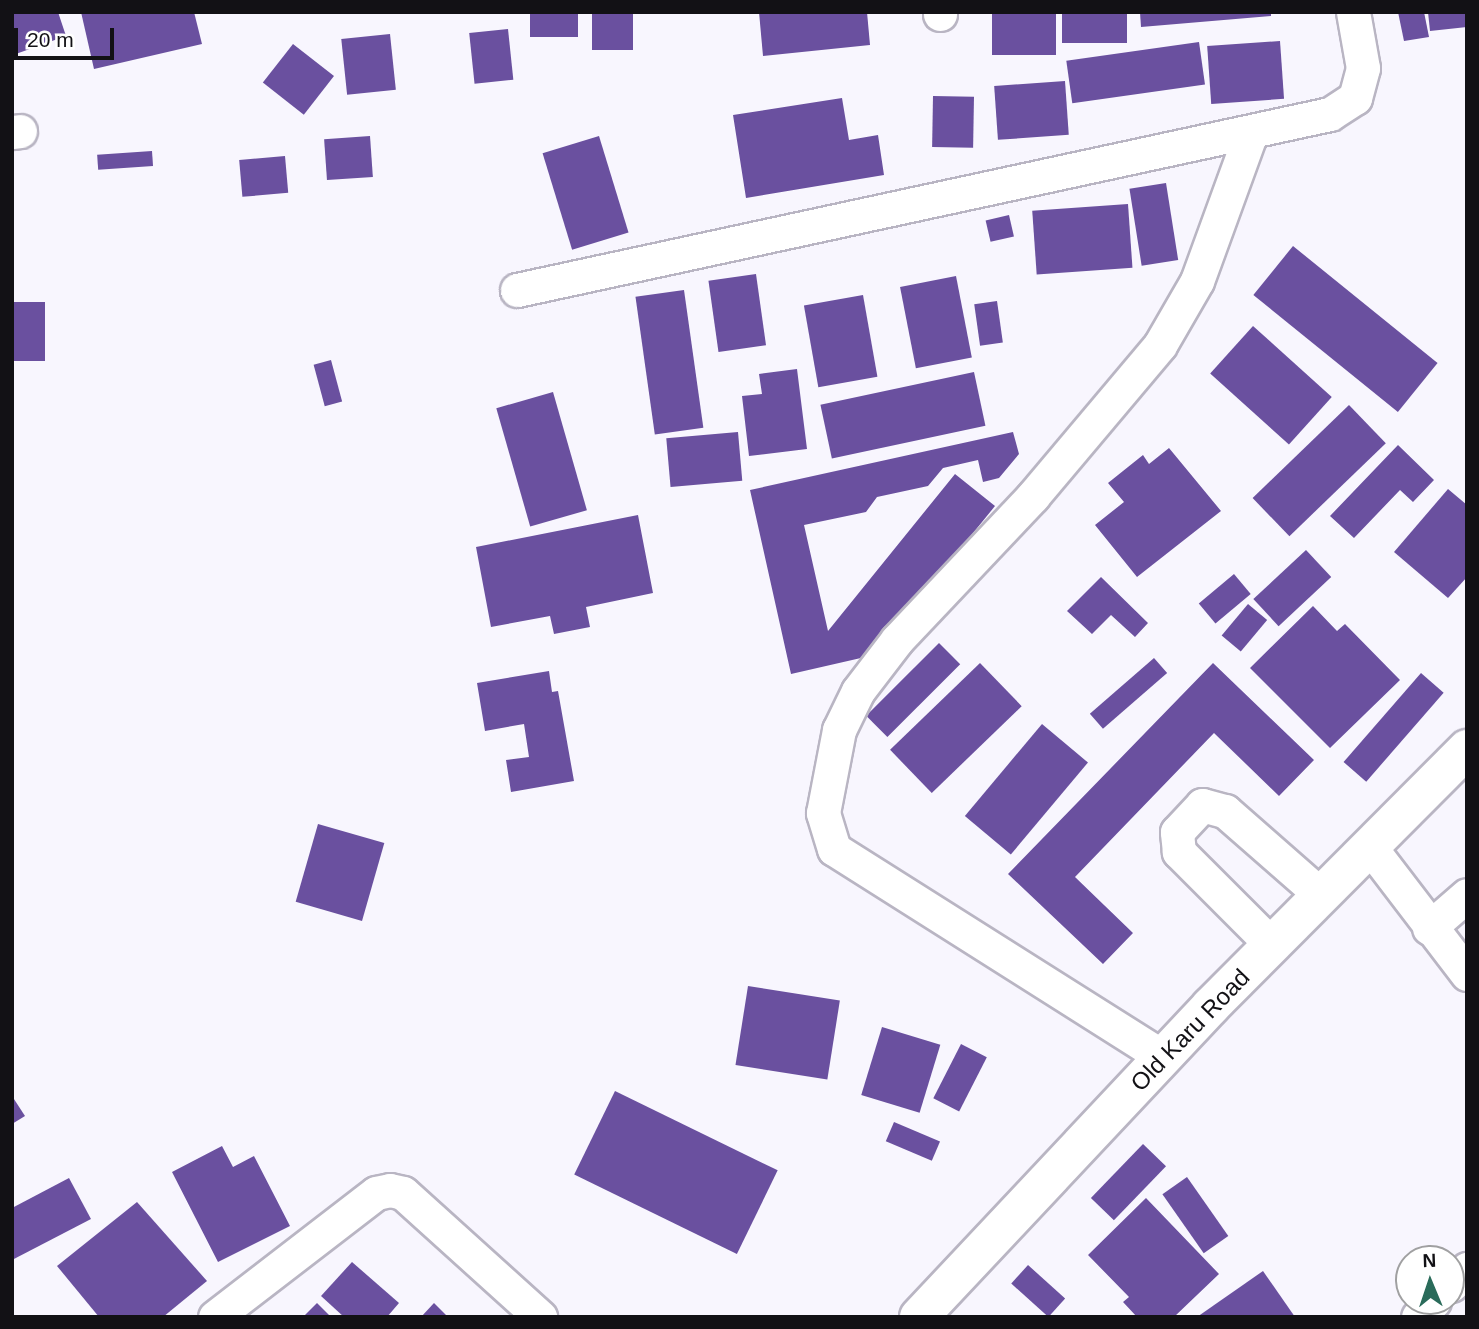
<!DOCTYPE html>
<style>
body{margin:0}
#map{position:relative;width:1479px;height:1329px;overflow:hidden;background:#f8f6fe;font-family:Helvetica,sans-serif}
div>[style]{position:absolute}
[style*='--x']{left:calc(var(--x)*1px);top:calc(var(--y)*1px);width:calc(var(--w)*1px);rotate:calc(var(--a)*1deg)}
.building>*{inset:0;background:#6a509f;transform-origin:0 0}
.roads{filter:drop-shadow(2px 0 #b9b5c3) drop-shadow(-2px 0 #b9b5c3) drop-shadow(0 2px #b9b5c3) drop-shadow(0 -2px #b9b5c3)}
.minor>*{height:33px;margin:-16.5px;padding:0 16.5px;transform-origin:16.5px;border-radius:16.5px;background:#fff}
.major>*{height:38px;margin:-19px;padding:0 19px;transform-origin:19px;border-radius:19px;background:#fff}
span{translate:-50% -50%;white-space:nowrap;text-align:center;line-height:1.15;-webkit-text-stroke:7px #fff;paint-order:stroke}
.street-label{font-size:24px;color:#121115}
.frame{position:absolute;inset:0;border:14px solid #121115;pointer-events:none}
.north{position:absolute;left:1395px;top:1245px;width:70px;height:70px;box-sizing:border-box;background:#fff;border:2px solid #a0a0a1;border-radius:50%;rotate:358deg;font-size:19px;font-weight:700;line-height:28px;text-align:center;color:#121115}
.north::after{content:'';display:block;margin:auto;width:24px;height:32px;background:#2a6b5a;clip-path:polygon(50% 0,100% 100%,50% 72%,0 100%)}
.scale{position:absolute;left:14px;top:28px;width:100px;height:32px;box-sizing:border-box;border:4px solid #121115;border-top:0;padding-left:9px;font-size:21px;line-height:24px;white-space:nowrap;color:#121115;-webkit-text-stroke:5px #fff;paint-order:stroke}
</style>
<div id="map">
<div class="building">
<i style="clip-path:polygon(12px 12px,58px 12px,66px 36px,13px 55px)"></i>
<i style="clip-path:polygon(81px 12px,194px 12px,202px 44px,94px 69px)"></i>
<i style="left:530px;top:12px;width:48px;height:25px"></i>
<i style="left:592px;top:12px;width:41px;height:38px"></i>
<i style="clip-path:polygon(759px 12px,867px 12px,870px 45px,763px 56px)"></i>
<i style="left:992px;top:12px;width:64px;height:43px"></i>
<i style="left:1062px;top:12px;width:65px;height:31px"></i>
<i style="clip-path:polygon(1140px 12px,1271px 12px,1271px 16px,1141px 27px)"></i>
<i style="clip-path:polygon(1398px 12px,1424px 12px,1429px 37px,1404px 41px)"></i>
<i style="clip-path:polygon(1428px 12px,1467px 12px,1467px 27px,1430px 31px)"></i>
<i style="left:508px;top:29px;width:51px;height:39px;rotate:84deg"></i>
<i style="left:390px;top:34px;width:56px;height:49px;rotate:84deg"></i>
<i style="left:1280px;top:41px;width:58px;height:73px;rotate:86deg"></i>
<i style="left:1199px;top:42px;width:43px;height:134px;rotate:82deg"></i>
<i style="left:293px;top:44px;width:52px;height:49px;rotate:38deg"></i>
<i style="left:1065px;top:81px;width:54px;height:71px;rotate:86deg"></i>
<i style="left:933px;top:96px;width:41px;height:51px;rotate:1deg"></i>
<i style="clip-path:polygon(842px 98px,849px 140px,878px 135px,884px 175px,746px 198px,733px 115px)"></i>
<i style="left:370px;top:136px;width:41px;height:46px;rotate:86deg"></i>
<i style="left:599px;top:136px;width:101px;height:59px;rotate:73deg"></i>
<i style="left:152px;top:151px;width:15px;height:55px;rotate:86deg"></i>
<i style="left:285px;top:156px;width:37px;height:46px;rotate:85deg"></i>
<i style="left:1166px;top:183px;width:78px;height:37px;rotate:81deg"></i>
<i style="left:1128px;top:204px;width:64px;height:96px;rotate:86deg"></i>
<i style="left:1009px;top:215px;width:22px;height:24px;rotate:77deg"></i>
<i style="left:1293px;top:246px;width:186px;height:63px;rotate:39deg"></i>
<i style="left:756px;top:274px;width:72px;height:48px;rotate:82deg"></i>
<i style="left:956px;top:276px;width:83px;height:57px;rotate:79deg"></i>
<i style="left:684px;top:290px;width:139px;height:49px;rotate:82deg"></i>
<i style="left:863px;top:295px;width:83px;height:60px;rotate:80deg"></i>
<i style="left:997px;top:301px;width:42px;height:23px;rotate:82deg"></i>
<i style="left:12px;top:302px;width:33px;height:59px"></i>
<i style="left:1253px;top:326px;width:106px;height:64px;rotate:42deg"></i>
<i style="left:331px;top:360px;width:43px;height:18px;rotate:75deg"></i>
<i style="clip-path:polygon(797px 369px,807px 449px,749px 456px,742px 396px,762px 394px,759px 374px)"></i>
<i style="left:974px;top:372px;width:55px;height:157px;rotate:78deg"></i>
<i style="left:553px;top:392px;width:123px;height:59px;rotate:74deg"></i>
<i style="left:1349px;top:405px;width:53px;height:134px;rotate:46deg"></i>
<i style="left:738px;top:432px;width:49px;height:72px;rotate:85deg"></i>
<i style="clip-path:polygon(1013px 432px,1019px 454px,999px 478px,983px 482px,978px 460px,943px 468px,928px 486px,877px 497px,866px 512px,804px 525px,828px 631px,955px 474px,995px 506px,874px 655px,791px 674px,750px 490px)"></i>
<i style="clip-path:polygon(1398px 445px,1434px 480px,1413px 502px,1400px 490px,1354px 538px,1330px 516px)"></i>
<i style="clip-path:polygon(1169px 448px,1221px 511px,1137px 577px,1095px 525px,1124px 502px,1108px 483px,1143px 455px,1149px 464px)"></i>
<i style="clip-path:polygon(1448px 489px,1467px 505px,1467px 577px,1448px 598px,1394px 552px)"></i>
<i style="clip-path:polygon(638px 515px,653px 593px,586px 607px,590px 627px,554px 634px,550px 616px,491px 627px,476px 547px)"></i>
<i style="left:1306px;top:550px;width:37px;height:72px;rotate:47deg"></i>
<i style="left:1234px;top:574px;width:26px;height:46px;rotate:50deg"></i>
<i style="clip-path:polygon(1101px 577px,1148px 623px,1135px 637px,1111px 615px,1092px 634px,1067px 611px)"></i>
<i style="left:1248px;top:604px;width:25px;height:41px;rotate:40deg"></i>
<i style="clip-path:polygon(1313px 606px,1337px 631px,1345px 624px,1400px 680px,1330px 748px,1250px 668px)"></i>
<i style="left:939px;top:643px;width:30px;height:103px;rotate:45deg"></i>
<i style="left:1154px;top:658px;width:20px;height:85px;rotate:49deg"></i>
<i style="left:980px;top:663px;width:60px;height:125px;rotate:46deg"></i>
<i style="clip-path:polygon(1213px 663px,1314px 760px,1279px 796px,1214px 733px,1075px 877px,1133px 933px,1103px 964px,1008px 874px)"></i>
<i style="clip-path:polygon(549px 671px,552px 692px,558px 691px,574px 781px,511px 792px,506px 760px,529px 757px,524px 724px,485px 731px,477px 683px)"></i>
<i style="left:1421px;top:673px;width:30px;height:118px;rotate:41deg"></i>
<i style="left:1042px;top:724px;width:60px;height:120px;rotate:40deg"></i>
<i style="left:318px;top:824px;width:69px;height:81px;rotate:16deg"></i>
<i style="left:748px;top:986px;width:93px;height:80px;rotate:9deg"></i>
<i style="left:882px;top:1027px;width:61px;height:71px;rotate:17deg"></i>
<i style="left:961px;top:1044px;width:29px;height:61px;rotate:27deg"></i>
<i style="left:615px;top:1091px;width:181px;height:93px;rotate:26deg"></i>
<i style="clip-path:polygon(12px 1096px,25px 1116px,12px 1124px)"></i>
<i style="left:894px;top:1122px;width:50px;height:21px;rotate:23deg"></i>
<i style="left:1143px;top:1144px;width:32px;height:75px;rotate:44deg"></i>
<i style="clip-path:polygon(222px 1146px,233px 1167px,254px 1156px,290px 1226px,218px 1262px,172px 1172px)"></i>
<i style="left:1187px;top:1177px;width:72px;height:30px;rotate:55deg"></i>
<i style="clip-path:polygon(69px 1178px,91px 1219px,12px 1260px,12px 1208px)"></i>
<i style="clip-path:polygon(1146px 1198px,1219px 1274px,1174px 1317px,1137px 1317px,1123px 1302px,1129px 1297px,1088px 1255px)"></i>
<i style="clip-path:polygon(137px 1202px,207px 1281px,163px 1317px,99px 1317px,57px 1266px)"></i>
<i style="clip-path:polygon(352px 1262px,399px 1303px,387px 1317px,344px 1317px,321px 1296px)"></i>
<i style="left:1028px;top:1265px;width:50px;height:25px;rotate:42deg"></i>
<i style="clip-path:polygon(1263px 1271px,1295px 1317px,1197px 1317px)"></i>
<i style="clip-path:polygon(317px 1303px,331px 1317px,303px 1317px)"></i>
<i style="clip-path:polygon(434px 1303px,448px 1317px,421px 1317px)"></i>
</div>
<div class="roads">
<div class="minor">
<i style="--x:940;--y:12;--w:2;--a:90"></i>
<i style="--x:12;--y:132;--w:8;--a:-7"></i>
<i style="--x:517;--y:290;--w:832;--a:-12.22"></i>
<i style="--x:1330;--y:114;--w:30;--a:-33"></i>
<i style="--x:1355;--y:98;--w:31;--a:-75"></i>
<i style="--x:1363;--y:68;--w:57;--a:-100.1"></i>
<i style="--x:1370;--y:847;--w:160;--a:52.6"></i>
<i style="--x:1429;--y:928;--w:50;--a:-41"></i>
<i style="--x:1272;--y:945;--w:132;--a:-135"></i>
<i style="--x:1179;--y:852;--w:20;--a:-96"></i>
<i style="--x:1177;--y:832;--w:37;--a:-47"></i>
<i style="--x:1202;--y:805;--w:24;--a:15"></i>
<i style="--x:1225;--y:811;--w:128;--a:41.2"></i>
<i style="--x:1163;--y:1057;--w:389;--a:-147.7"></i>
<i style="--x:834;--y:849;--w:38;--a:-107"></i>
<i style="--x:823;--y:813;--w:85;--a:-79.1"></i>
<i style="--x:839;--y:730;--w:43;--a:-64"></i>
<i style="--x:858;--y:691;--w:64;--a:-52.6"></i>
<i style="--x:897;--y:640;--w:198;--a:-46.6"></i>
<i style="--x:1033;--y:496;--w:197;--a:-49.9"></i>
<i style="--x:1160;--y:345;--w:74;--a:-60"></i>
<i style="--x:1197;--y:281;--w:155;--a:-70"></i>
<i style="--x:1451;--y:1285;--w:23;--a:-45"></i>
<i style="--x:215;--y:1317;--w:203;--a:-37.6"></i>
<i style="--x:376;--y:1193;--w:14;--a:-12"></i>
<i style="--x:390;--y:1190;--w:13;--a:13"></i>
<i style="--x:403;--y:1193;--w:185;--a:42.1"></i>
<i style="--x:1418;--y:1317;--w:23;--a:-45"></i>
</div>
<div class="major">
<i style="--x:919;--y:1317;--w:427;--a:-46.8"></i>
<i style="--x:1211;--y:1006;--w:363;--a:-45.1"></i>
</div>
</div>
<div class="street-label">
<span style="left:1190px;top:1030px;rotate:-46deg">Old Karu Road</span>
</div>
<div class="frame"></div>
<div class="north">N</div>
<div class="scale">20 m</div>
</div>
